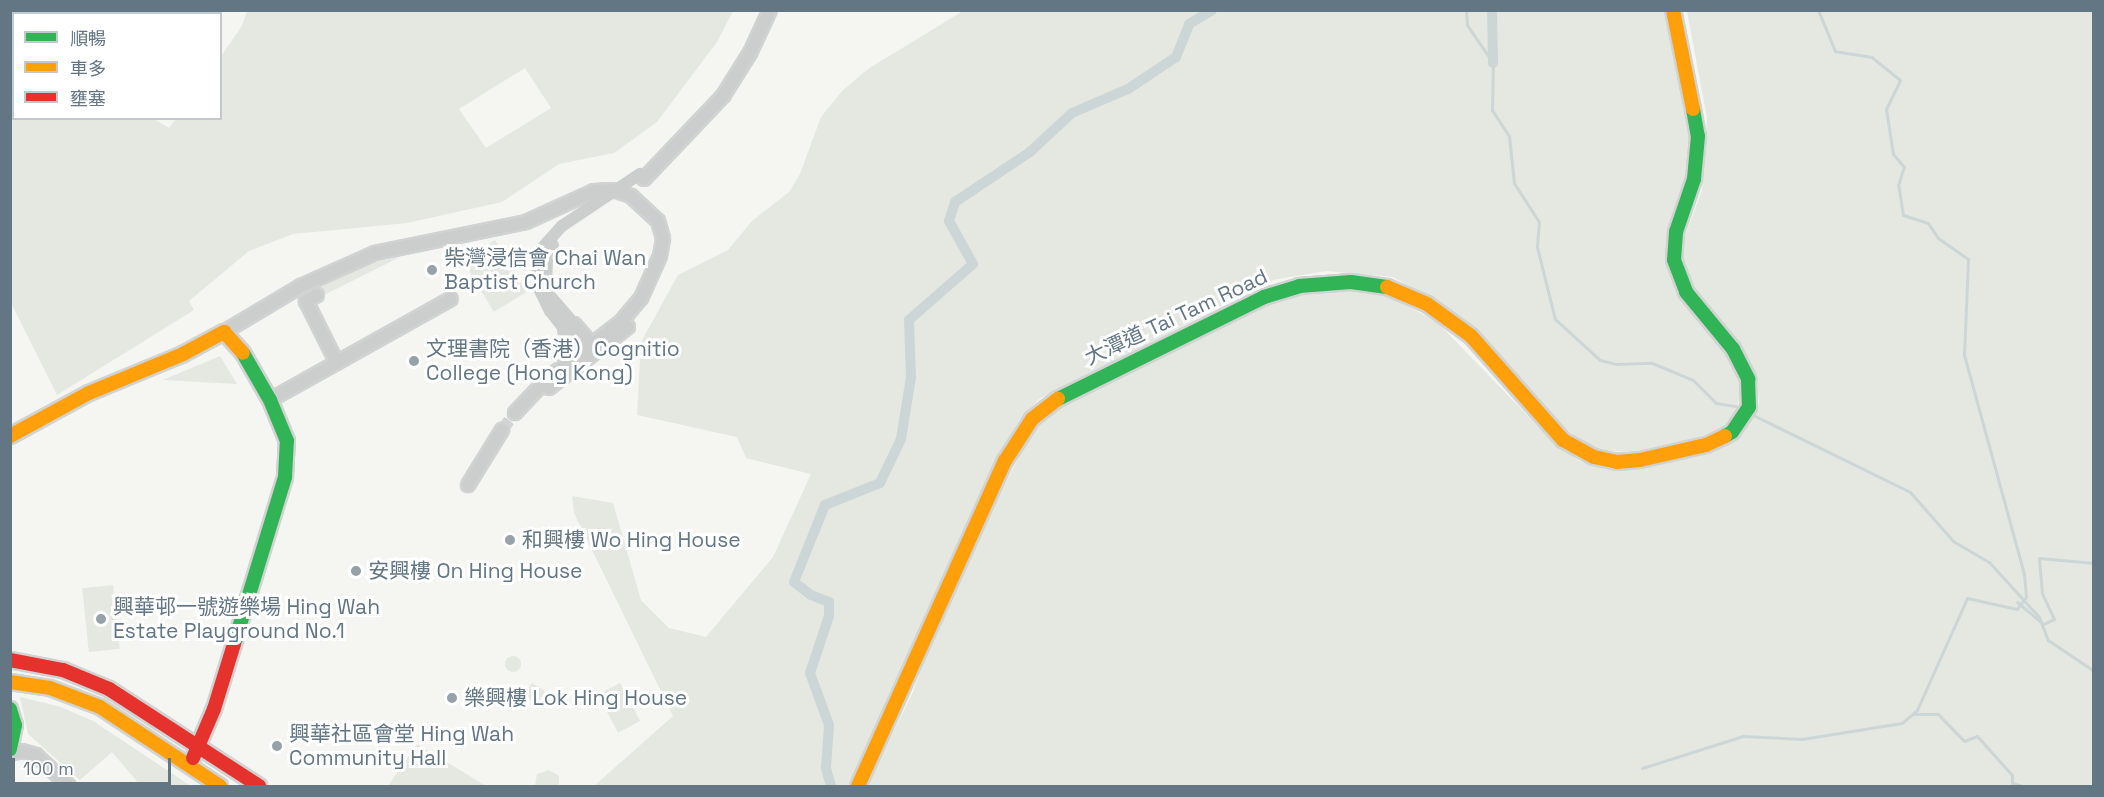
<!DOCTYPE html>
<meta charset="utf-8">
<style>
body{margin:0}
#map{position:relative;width:2104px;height:797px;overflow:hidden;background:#f5f5f2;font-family:"Space Grotesk","Noto Sans TC",sans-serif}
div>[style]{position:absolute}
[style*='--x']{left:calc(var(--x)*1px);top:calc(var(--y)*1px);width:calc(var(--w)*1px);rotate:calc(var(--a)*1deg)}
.green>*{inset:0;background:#e4e8e0;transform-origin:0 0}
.round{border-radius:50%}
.stream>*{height:3px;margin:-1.5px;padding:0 1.5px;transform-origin:1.5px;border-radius:1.5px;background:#cdd6d7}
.canal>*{height:10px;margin:-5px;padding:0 5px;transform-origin:5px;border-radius:5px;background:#cdd6d7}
.street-tunnel>*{height:12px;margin-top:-6px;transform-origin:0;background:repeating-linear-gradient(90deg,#d0d5d6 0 12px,transparent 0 18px)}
.roads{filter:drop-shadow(2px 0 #d1d3d2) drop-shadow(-2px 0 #d1d3d2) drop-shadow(0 2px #d1d3d2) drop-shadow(0 -2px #d1d3d2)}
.street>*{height:12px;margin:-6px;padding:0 6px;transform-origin:6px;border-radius:6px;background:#cccece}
.fast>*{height:14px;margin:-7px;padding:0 7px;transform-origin:7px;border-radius:7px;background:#30b455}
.slow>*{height:14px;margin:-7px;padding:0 7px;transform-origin:7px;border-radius:7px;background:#ff9f0a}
.jam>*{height:14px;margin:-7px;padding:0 7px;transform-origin:7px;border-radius:7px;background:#e5322d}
.street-bridge>*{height:12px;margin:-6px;padding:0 6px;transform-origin:6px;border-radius:6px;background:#cccece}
.dots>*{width:16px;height:16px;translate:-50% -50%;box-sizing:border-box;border:3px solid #fff;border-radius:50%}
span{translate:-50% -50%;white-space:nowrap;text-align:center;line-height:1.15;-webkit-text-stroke:6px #fff;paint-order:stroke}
.poi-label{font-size:21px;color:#637684}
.left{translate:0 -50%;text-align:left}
.street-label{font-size:21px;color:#637684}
.frame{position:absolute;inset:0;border:12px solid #637684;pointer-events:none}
.legend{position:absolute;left:12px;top:12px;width:210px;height:108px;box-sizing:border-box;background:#fff;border:2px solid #c1c8ce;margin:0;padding:8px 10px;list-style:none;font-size:18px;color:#637684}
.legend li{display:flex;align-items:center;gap:12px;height:30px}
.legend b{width:30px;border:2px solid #c1c8ce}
.scale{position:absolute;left:12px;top:758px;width:159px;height:27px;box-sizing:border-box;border:3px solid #637684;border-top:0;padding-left:8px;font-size:18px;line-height:21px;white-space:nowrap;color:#637684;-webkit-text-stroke:4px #fff;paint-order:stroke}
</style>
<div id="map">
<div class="green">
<i style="clip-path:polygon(evenodd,11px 10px,143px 11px,14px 14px,14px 118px,154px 119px,169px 128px,176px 119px,220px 118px,221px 56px,242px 26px,247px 11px,733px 11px,717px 42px,657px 122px,614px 153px,559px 164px,502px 202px,407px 223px,293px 234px,249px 251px,189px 301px,194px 310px,57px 395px,11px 303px,11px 10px,525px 68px,551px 108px,486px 148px,459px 109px,525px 68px)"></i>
<i style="clip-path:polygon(145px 10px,221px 10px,221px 11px,144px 13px)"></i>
<i style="clip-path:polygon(963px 11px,1667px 11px,1690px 120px,1684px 186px,1667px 236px,1666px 261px,1679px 297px,1726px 355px,1740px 381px,1738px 409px,1725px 426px,1692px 440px,1632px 452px,1606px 451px,1589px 446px,1563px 427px,1450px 310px,1393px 277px,1326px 271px,1273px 280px,1039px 399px,1019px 420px,992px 469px,848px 786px,594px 786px,673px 716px,574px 513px,572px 496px,613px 503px,641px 600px,669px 628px,706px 637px,773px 557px,811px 474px,746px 458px,737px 437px,637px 415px,641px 342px,678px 275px,728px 250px,752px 221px,789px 192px,800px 174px,821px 117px,842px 91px,868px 69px)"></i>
<i style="clip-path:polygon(1687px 11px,2093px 11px,2093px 786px,867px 786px,913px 692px,946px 600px,1033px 430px,1050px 413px,1278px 297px,1327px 289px,1388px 294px,1439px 324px,1551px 440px,1581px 462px,1603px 468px,1643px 468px,1697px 457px,1736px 440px,1755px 415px,1759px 402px,1757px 376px,1740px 344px,1694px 287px,1683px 259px,1684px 239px,1702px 190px,1707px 118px)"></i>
<i style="left:495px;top:240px;width:61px;height:38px;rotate:59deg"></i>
<i style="clip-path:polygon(400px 257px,324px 295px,319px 286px,376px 262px)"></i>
<i style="clip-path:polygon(220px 356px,237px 384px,163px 380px)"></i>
<i style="left:113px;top:585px;width:64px;height:31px;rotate:84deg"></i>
<i class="round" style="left:505px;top:656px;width:16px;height:16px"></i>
<i style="clip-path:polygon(532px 683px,545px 691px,537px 704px,516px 692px,518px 688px,526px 692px)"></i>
<i style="left:620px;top:683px;width:43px;height:25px;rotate:62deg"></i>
<i style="clip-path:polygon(20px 697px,61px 707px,93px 721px,191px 786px,141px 786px,112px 752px,80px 780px,28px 734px)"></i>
<i style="clip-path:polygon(417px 744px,486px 786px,388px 786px)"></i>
<i style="clip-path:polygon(549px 770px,559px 776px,559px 786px,535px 786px,537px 774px)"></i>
</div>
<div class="stream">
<i style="--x:1466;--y:10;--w:15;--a:86"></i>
<i style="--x:1467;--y:25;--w:46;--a:55.6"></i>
<i style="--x:1493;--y:63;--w:47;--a:91.2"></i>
<i style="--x:1492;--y:110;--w:31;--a:57"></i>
<i style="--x:1509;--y:136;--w:47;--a:83.9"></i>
<i style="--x:1514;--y:183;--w:46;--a:57.3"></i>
<i style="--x:1539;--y:222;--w:25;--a:95"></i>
<i style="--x:1537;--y:247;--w:74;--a:76"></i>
<i style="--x:1555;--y:319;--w:61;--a:42.3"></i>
<i style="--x:1600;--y:360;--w:16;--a:14"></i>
<i style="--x:1616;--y:364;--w:36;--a:-2"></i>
<i style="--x:1652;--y:363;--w:44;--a:22.5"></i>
<i style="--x:1693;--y:380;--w:33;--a:45"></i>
<i style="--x:1716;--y:403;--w:20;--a:9"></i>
<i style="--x:1753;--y:415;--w:175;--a:26.1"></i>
<i style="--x:1910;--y:492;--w:65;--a:48.7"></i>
<i style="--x:1953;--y:541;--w:42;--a:30.3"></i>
<i style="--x:1989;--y:562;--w:74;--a:47.7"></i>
<i style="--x:2039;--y:617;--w:25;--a:69"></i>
<i style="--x:2048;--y:640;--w:55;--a:34"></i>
<i style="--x:2017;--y:602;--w:34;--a:40"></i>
<i style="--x:2043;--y:624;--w:12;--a:-24"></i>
<i style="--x:2054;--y:619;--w:29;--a:-115"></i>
<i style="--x:2042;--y:593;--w:35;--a:-95"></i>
<i style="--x:2039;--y:558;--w:55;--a:5.2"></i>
<i style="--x:1913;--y:714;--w:25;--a:0"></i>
<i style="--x:1938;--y:714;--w:37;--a:46"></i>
<i style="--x:1964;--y:741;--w:14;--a:-21"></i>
<i style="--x:1977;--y:736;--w:52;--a:48.1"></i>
<i style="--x:2012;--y:775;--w:8;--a:90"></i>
<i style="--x:2012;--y:783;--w:11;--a:15"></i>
<i style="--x:1642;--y:768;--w:106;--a:-17.6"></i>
<i style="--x:1743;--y:736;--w:59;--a:2.9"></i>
<i style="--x:1802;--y:739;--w:101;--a:-9.1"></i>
<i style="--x:1902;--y:723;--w:20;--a:-41"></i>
<i style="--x:1917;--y:710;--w:123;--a:-65.9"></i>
<i style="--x:1967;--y:598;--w:51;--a:12.4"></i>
<i style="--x:2017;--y:609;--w:15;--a:-53"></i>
<i style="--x:2026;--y:597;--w:23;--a:-95"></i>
<i style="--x:2024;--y:574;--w:227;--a:-105.3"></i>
<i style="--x:1964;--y:355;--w:96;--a:-87.6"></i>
<i style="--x:1968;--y:259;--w:37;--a:-145"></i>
<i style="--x:1938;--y:238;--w:18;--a:-124"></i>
<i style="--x:1928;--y:223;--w:26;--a:-162"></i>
<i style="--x:1903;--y:215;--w:30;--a:-99"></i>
<i style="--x:1898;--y:185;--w:19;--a:-72"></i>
<i style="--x:1904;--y:167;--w:17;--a:-130"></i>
<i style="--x:1893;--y:154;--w:46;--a:-98.8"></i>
<i style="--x:1886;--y:109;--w:32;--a:-64"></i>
<i style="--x:1900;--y:80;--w:36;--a:-141"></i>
<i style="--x:1872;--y:57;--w:37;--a:-171"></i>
<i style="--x:1835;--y:51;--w:44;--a:-112.5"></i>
</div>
<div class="canal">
<i style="--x:1492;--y:10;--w:53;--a:88.9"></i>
<i style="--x:831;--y:786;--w:19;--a:-106"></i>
<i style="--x:826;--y:768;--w:43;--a:-86"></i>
<i style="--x:829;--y:725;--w:55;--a:-110.1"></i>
<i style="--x:810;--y:673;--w:60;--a:-71.6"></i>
<i style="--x:829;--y:616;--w:14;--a:-90"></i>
<i style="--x:829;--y:602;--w:19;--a:-159"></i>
<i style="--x:811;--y:595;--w:21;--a:-143"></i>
<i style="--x:794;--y:582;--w:83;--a:-68.1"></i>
<i style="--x:825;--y:505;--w:59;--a:-21.8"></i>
<i style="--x:880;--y:483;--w:49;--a:-64.5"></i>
<i style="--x:901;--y:439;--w:63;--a:-80.8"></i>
<i style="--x:911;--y:377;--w:57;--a:-92"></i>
<i style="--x:909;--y:320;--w:85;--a:-41.2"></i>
<i style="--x:973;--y:264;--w:49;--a:-119.2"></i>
<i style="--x:949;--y:221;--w:20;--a:-72"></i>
<i style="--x:955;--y:202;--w:90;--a:-33.7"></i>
<i style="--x:1030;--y:152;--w:57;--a:-42.9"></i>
<i style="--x:1072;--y:113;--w:61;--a:-23.2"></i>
<i style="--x:1128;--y:89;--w:58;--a:-33.7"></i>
<i style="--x:1176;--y:57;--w:35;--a:-68"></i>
<i style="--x:1189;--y:24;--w:27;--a:-31"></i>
</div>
<div class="street-tunnel">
<i style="--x:502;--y:430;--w:21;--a:-53"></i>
</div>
<div class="roads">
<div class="street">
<i style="--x:644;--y:179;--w:115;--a:-46.4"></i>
<i style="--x:723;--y:96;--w:51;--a:-57.9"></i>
<i style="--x:750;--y:53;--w:47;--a:-65.1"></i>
<i style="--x:317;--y:295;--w:13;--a:151"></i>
<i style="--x:306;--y:301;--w:69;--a:63.4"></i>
<i style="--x:574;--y:324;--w:32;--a:49"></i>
<i style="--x:565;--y:330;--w:33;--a:50"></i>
<i style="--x:224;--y:332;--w:90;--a:-30.9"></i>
<i style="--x:301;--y:286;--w:81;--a:-24"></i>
<i style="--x:375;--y:253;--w:154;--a:-11.6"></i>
<i style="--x:526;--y:222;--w:75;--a:-24.5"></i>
<i style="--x:594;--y:191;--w:19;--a:-3"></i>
<i style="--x:613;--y:190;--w:19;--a:18"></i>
<i style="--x:631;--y:196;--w:37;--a:43"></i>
<i style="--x:658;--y:221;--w:19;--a:74"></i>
<i style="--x:663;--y:239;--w:17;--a:100"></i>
<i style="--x:660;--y:256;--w:46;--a:114.3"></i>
<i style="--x:641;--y:298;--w:30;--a:130"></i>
<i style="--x:622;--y:321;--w:95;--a:142.3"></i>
<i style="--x:547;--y:379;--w:47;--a:133.3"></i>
<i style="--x:549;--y:388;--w:100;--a:-37.7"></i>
<i style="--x:270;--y:400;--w:207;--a:-29.2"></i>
<i style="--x:468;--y:485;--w:65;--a:-58.3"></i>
<i style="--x:10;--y:754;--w:12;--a:-14"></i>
<i style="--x:22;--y:751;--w:15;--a:16"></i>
<i style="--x:36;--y:755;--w:45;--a:43.2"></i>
</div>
<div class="fast">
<i style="--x:1693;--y:109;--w:27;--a:80"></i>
<i style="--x:1698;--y:136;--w:43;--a:95.3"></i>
<i style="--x:1694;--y:179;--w:56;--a:108.8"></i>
<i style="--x:1676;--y:232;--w:28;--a:94"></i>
<i style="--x:1674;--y:260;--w:34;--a:69"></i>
<i style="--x:1686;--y:292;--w:74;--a:50.5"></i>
<i style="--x:1733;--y:349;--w:34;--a:63"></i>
<i style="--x:1748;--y:379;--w:28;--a:88"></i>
<i style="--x:1749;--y:407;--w:30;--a:124"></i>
<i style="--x:1732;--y:432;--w:8;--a:150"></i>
<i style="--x:1058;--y:399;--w:230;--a:-26.3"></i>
<i style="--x:1264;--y:297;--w:37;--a:-17"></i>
<i style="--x:1299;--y:286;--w:52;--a:-4.4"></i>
<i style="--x:1351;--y:282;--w:36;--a:8"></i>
<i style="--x:234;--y:644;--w:175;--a:-73"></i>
<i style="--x:285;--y:477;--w:36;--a:-87"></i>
<i style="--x:287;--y:441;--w:44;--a:-112.5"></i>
<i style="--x:270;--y:400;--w:54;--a:-119.9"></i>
<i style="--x:10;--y:709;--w:17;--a:73"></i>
<i style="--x:15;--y:725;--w:25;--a:102"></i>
</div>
<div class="slow">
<i style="--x:1673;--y:10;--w:101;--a:78.6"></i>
<i style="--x:1387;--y:287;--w:43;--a:23"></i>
<i style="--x:1427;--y:304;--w:54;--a:36"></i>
<i style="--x:1471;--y:336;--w:139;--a:48.5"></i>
<i style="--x:1563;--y:440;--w:35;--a:29"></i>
<i style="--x:1594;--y:457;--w:24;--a:12"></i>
<i style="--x:1617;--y:462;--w:23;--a:-5"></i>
<i style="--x:1640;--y:460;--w:68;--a:-12.8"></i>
<i style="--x:1706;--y:445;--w:21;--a:-25"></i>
<i style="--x:10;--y:436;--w:90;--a:-28.6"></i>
<i style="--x:89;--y:393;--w:102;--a:-22.5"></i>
<i style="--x:183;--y:354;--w:47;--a:-28.2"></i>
<i style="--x:224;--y:332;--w:28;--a:48"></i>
<i style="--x:10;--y:682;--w:40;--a:8.5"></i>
<i style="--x:50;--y:688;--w:53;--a:20.8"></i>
<i style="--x:100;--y:707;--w:144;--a:33.4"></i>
<i style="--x:858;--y:786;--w:357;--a:-65.7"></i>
<i style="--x:1005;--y:461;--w:50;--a:-57.3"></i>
<i style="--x:1032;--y:419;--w:33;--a:-38"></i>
</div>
<div class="jam">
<i style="--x:10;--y:660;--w:54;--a:10.7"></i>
<i style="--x:63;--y:670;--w:50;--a:22.4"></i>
<i style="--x:109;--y:689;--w:179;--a:32.9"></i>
<i style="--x:193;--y:758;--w:53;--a:-66.8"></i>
<i style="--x:214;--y:709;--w:68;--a:-72.9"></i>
</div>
</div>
<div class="street-bridge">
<i style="--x:553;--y:245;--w:15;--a:113"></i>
<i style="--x:547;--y:259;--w:26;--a:92"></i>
<i style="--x:546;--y:285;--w:12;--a:70"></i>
<i style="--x:550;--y:296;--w:37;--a:49"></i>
<i style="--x:565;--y:330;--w:24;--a:-128"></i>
<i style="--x:550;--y:311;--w:25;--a:-116"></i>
<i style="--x:539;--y:288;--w:28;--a:-94"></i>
<i style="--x:537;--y:260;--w:13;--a:-67"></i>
<i style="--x:542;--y:248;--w:30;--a:-48"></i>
<i style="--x:562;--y:226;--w:94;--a:-33.7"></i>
</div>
<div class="dots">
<i style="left:432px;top:270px;background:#96a2aa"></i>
<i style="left:414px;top:361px;background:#96a2aa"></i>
<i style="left:510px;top:540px;background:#96a2aa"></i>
<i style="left:356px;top:571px;background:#96a2aa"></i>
<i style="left:101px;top:619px;background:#96a2aa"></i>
<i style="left:452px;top:698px;background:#96a2aa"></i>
<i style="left:277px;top:746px;background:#96a2aa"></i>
</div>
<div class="poi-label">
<span class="left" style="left:444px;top:270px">柴灣浸信會 Chai Wan<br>Baptist Church</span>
<span class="left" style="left:426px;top:361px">文理書院（香港）Cognitio<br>College (Hong Kong)</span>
<span class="left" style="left:522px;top:540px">和興樓 Wo Hing House</span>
<span class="left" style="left:368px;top:571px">安興樓 On Hing House</span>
<span class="left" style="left:113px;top:619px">興華邨一號遊樂場 Hing Wah<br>Estate Playground No.1</span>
<span class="left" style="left:464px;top:698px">樂興樓 Lok Hing House</span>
<span class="left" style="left:289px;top:746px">興華社區會堂 Hing Wah<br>Community Hall</span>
</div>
<div class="street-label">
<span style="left:1176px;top:317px;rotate:-25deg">大潭道 Tai Tam Road</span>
</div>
<div class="frame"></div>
<ul class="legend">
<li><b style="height:8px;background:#30b455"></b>順暢</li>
<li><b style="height:8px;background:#ff9f0a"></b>車多</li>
<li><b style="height:8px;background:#e5322d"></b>壅塞</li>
</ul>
<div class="scale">100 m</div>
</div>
